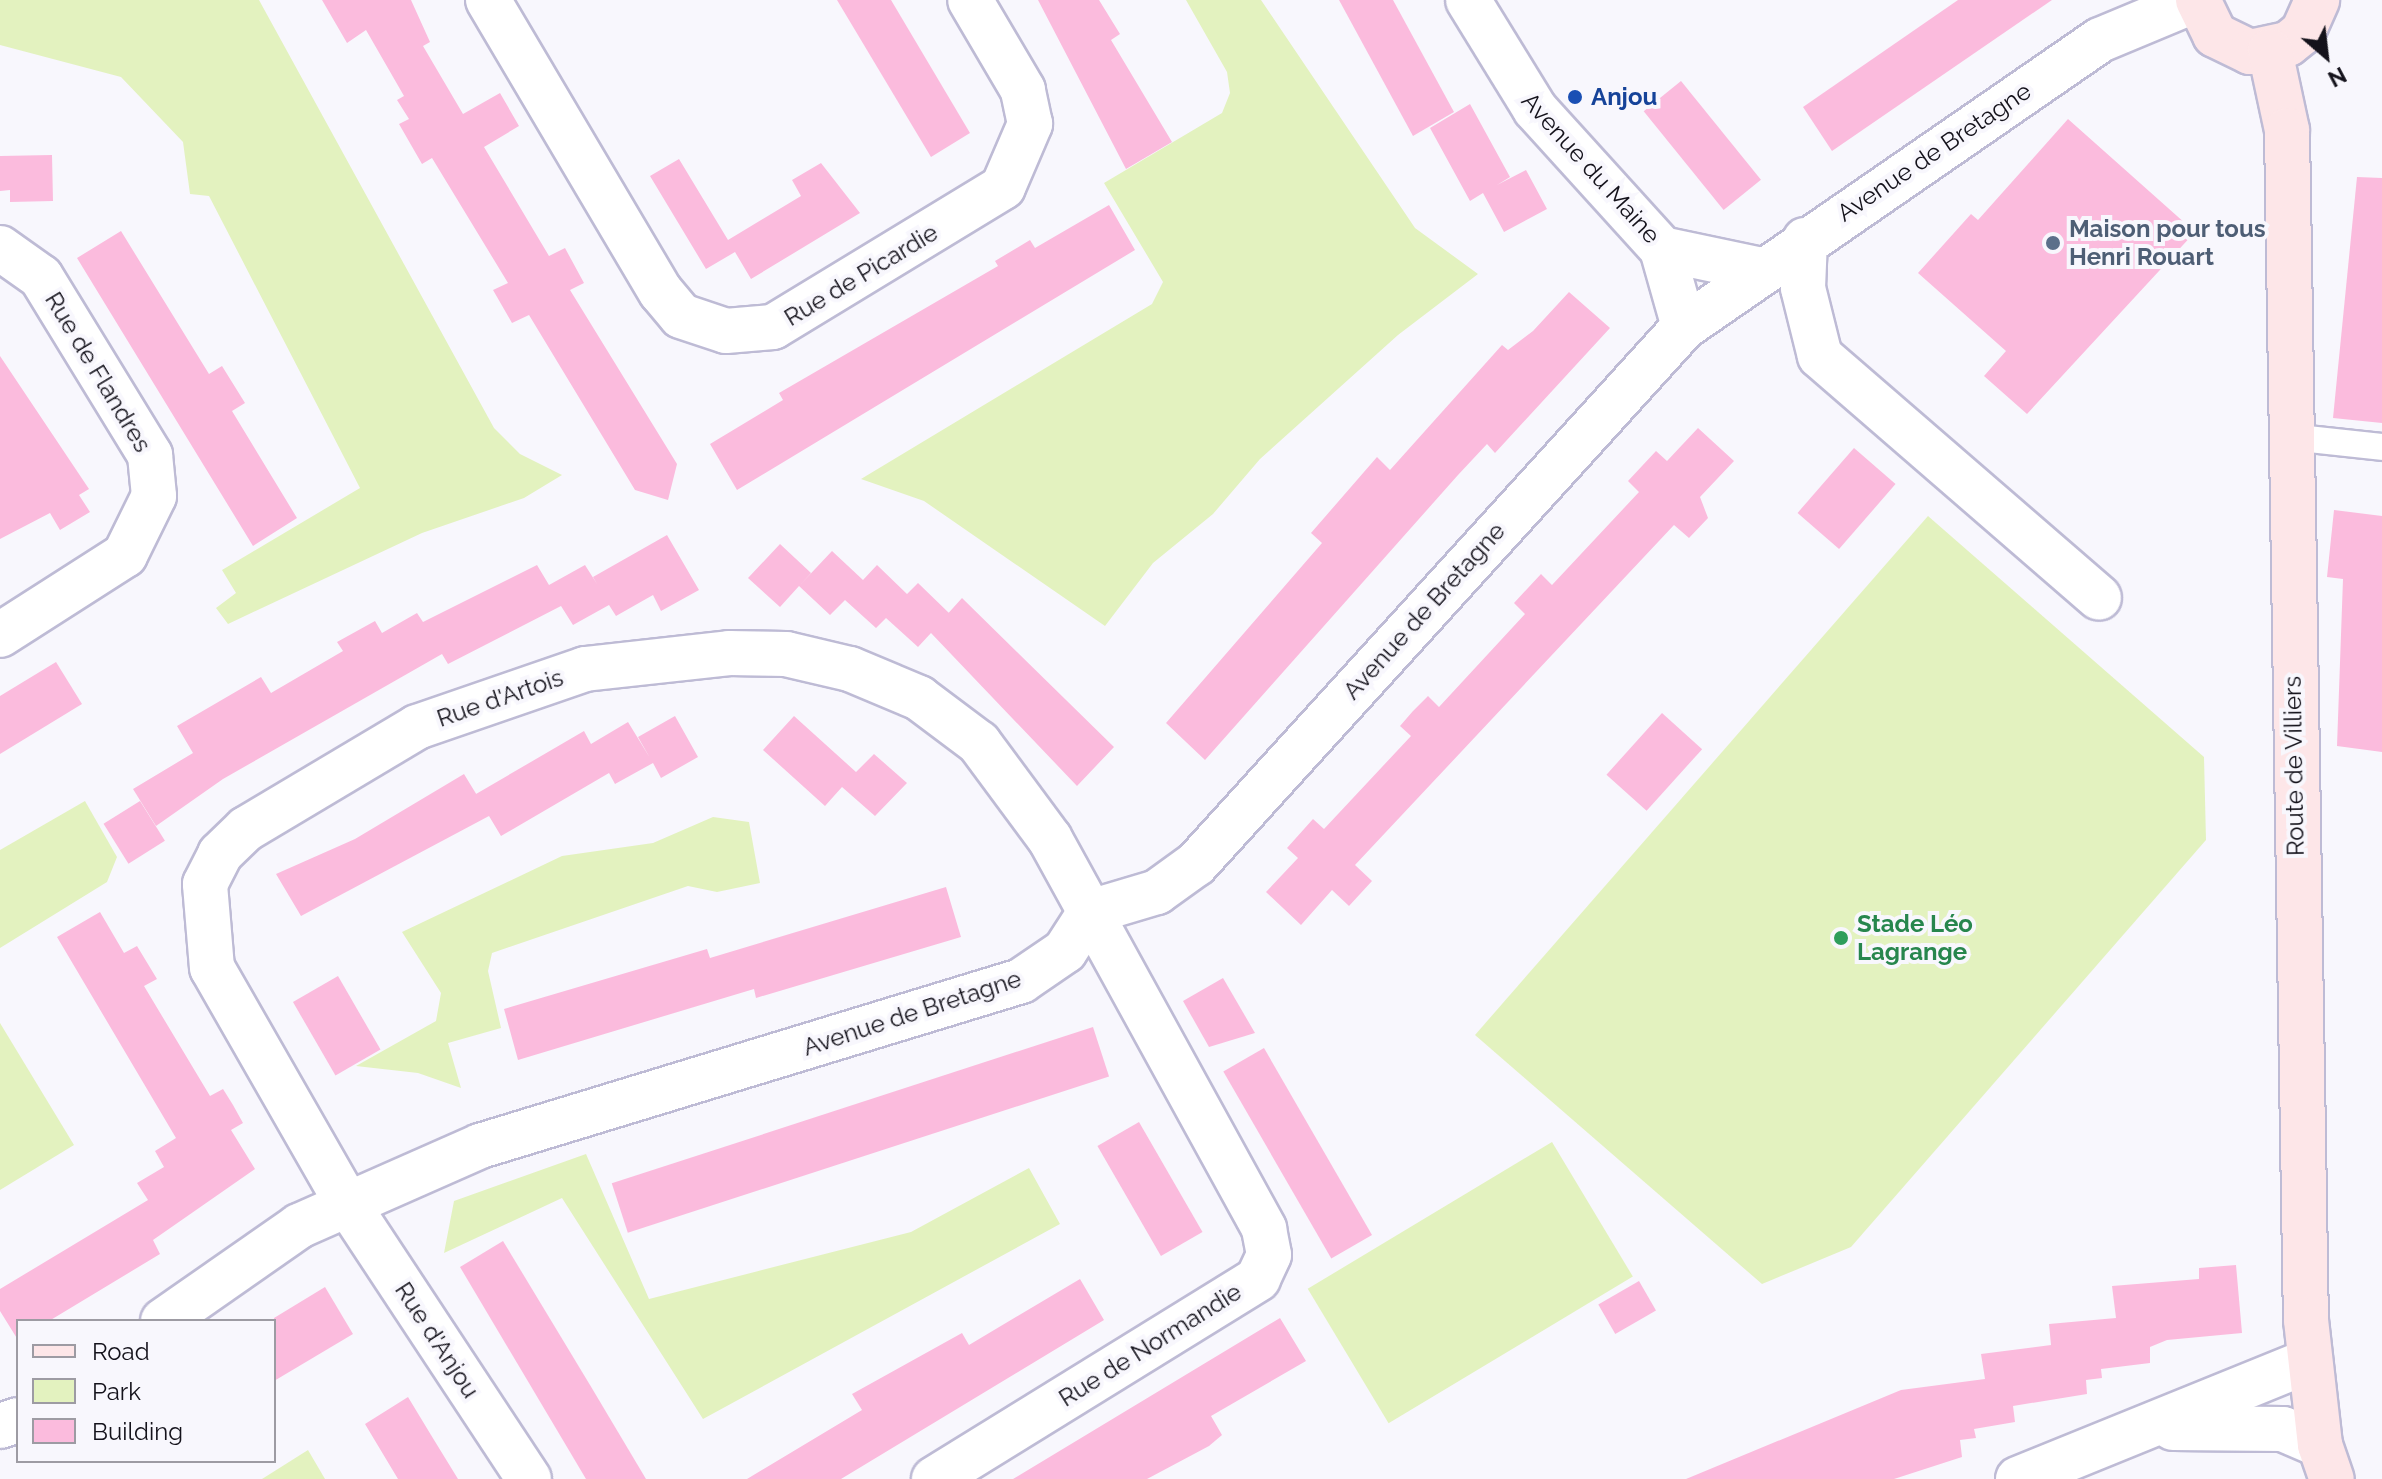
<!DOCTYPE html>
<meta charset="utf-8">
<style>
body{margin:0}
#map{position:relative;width:2382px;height:1479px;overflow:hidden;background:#f8f7fd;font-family:Raleway,sans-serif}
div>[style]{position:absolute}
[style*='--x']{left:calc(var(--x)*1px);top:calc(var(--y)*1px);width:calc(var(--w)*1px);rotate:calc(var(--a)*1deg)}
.green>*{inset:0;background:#e3f2bf;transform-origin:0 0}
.building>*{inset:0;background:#fbbbdd;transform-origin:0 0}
.roads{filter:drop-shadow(2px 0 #bebbd5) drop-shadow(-2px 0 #bebbd5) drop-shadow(0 2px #bebbd5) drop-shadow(0 -2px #bebbd5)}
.lane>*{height:26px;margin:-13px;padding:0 13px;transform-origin:13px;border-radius:13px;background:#fff}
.street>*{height:44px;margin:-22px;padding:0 22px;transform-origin:22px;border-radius:22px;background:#fff}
.secondary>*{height:44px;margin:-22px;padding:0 22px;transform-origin:22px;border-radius:22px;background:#fde6e8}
.dots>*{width:22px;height:22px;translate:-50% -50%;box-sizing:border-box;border:4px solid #f8f7fd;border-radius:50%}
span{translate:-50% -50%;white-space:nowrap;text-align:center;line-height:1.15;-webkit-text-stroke:8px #f8f7fd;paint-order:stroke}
.transit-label{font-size:24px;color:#164399;font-weight:700}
.left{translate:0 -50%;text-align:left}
.street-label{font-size:24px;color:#14121b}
.service-label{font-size:24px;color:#4e5e75;font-weight:700}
.leisure-label{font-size:24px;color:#27864d;font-weight:700}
.legend{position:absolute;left:16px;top:1319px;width:260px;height:144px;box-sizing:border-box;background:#f8f7fd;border:2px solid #9d9ba3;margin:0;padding:10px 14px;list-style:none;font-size:24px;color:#14121b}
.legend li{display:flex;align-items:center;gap:16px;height:40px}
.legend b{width:40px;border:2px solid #9d9ba3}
.north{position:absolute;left:2286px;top:16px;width:80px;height:80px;-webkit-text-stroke:6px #f8f7fd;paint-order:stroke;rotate:152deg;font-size:22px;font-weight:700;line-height:32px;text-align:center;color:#14121b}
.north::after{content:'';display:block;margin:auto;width:28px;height:36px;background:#14121b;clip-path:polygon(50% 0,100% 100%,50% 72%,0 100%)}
</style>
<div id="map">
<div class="green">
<i style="clip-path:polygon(0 0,259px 0,494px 428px,520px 454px,562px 475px,524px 498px,422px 533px,228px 624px,216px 608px,236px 593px,222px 570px,360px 488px,209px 196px,190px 194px,183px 142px,121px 77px,0 45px)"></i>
<i style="clip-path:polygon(1186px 0,1261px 0,1415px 228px,1478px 274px,1398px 335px,1260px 459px,1213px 514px,1153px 563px,1105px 626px,924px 501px,861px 479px,1152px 304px,1163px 282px,1104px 183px,1222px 113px,1230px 93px,1227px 72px)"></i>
<i style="clip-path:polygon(1928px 516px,2204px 757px,2206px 840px,1851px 1247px,1762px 1284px,1475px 1035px)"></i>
<i style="clip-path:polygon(85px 801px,117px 857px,107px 882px,0 948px,0 850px)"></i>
<i style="clip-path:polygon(713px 817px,749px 822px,760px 883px,717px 892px,688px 886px,492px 953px,488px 971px,501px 1028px,448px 1043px,461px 1088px,418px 1073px,356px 1066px,436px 1021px,441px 993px,402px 932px,562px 856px,653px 843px)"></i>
<i style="clip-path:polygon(0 1023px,74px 1145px,0 1190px)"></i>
<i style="left:1552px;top:1142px;width:157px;height:285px;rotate:59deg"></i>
<i style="clip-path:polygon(586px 1154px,649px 1299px,911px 1232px,1029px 1168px,1060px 1224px,703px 1419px,562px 1198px,444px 1253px,454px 1201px)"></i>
<i style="clip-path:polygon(308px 1450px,325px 1479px,262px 1479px)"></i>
</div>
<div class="building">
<i style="clip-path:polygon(322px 0,411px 0,430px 42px,423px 46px,463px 114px,500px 93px,519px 126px,484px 147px,549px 256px,565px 248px,584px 283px,570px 290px,677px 464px,668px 500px,635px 490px,529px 315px,512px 323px,493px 290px,508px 283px,432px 158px,422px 164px,399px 124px,409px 119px,397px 100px,404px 96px,366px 30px,347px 43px)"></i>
<i style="clip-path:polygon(837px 0,891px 0,970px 133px,931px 157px)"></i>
<i style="clip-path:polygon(1038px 0,1099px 0,1120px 34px,1111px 40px,1172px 142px,1126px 169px)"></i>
<i style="clip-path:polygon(1339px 0,1393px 0,1454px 112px,1413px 136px)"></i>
<i style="clip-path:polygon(1958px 0,2052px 0,1832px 151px,1803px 107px)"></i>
<i style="left:1681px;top:81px;width:127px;height:48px;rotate:51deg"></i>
<i style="clip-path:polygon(1470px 104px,1510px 177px,1497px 185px,1526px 170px,1547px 209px,1504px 232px,1483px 193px,1470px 201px,1430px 128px)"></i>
<i style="clip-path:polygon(2068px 119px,2195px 232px,2027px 414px,1984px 376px,2006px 351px,1918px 273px,1971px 214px,1978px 220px)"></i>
<i style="clip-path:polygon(52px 155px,53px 201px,10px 202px,10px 190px,0 191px,0 156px)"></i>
<i style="clip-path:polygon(679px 159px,728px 240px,801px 196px,792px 180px,821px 163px,860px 213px,751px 279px,735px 252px,706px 269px,650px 176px)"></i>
<i style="clip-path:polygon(2357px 177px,2382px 178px,2382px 423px,2333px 418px)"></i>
<i style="clip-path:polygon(1109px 205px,1135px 250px,737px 490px,710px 444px,783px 400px,779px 393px,998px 266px,995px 261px,1030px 240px,1035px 248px)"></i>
<i style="clip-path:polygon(121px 231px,209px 374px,222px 366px,245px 403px,232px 411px,297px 518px,253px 546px,77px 258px)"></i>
<i style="clip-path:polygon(1569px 292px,1610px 328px,1495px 453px,1487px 444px,1458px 475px,1205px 760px,1166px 723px,1322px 543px,1311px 533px,1377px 457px,1390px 470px,1502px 345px,1508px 350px,1533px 331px)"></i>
<i style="clip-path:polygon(0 356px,89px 489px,79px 495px,90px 512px,60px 530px,50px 513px,0 539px)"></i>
<i style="clip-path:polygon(1698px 428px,1734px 461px,1700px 497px,1708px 518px,1689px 538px,1674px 525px,1355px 865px,1372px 881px,1349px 906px,1332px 890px,1301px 925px,1266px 892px,1298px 858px,1287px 848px,1313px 819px,1324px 829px,1411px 736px,1400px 726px,1413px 711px,1428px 696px,1439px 707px,1525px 614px,1514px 603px,1541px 574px,1552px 585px,1639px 492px,1628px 481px,1656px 451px,1667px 461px)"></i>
<i style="left:1854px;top:448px;width:55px;height:86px;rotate:41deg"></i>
<i style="clip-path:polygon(2334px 510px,2382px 516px,2382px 752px,2337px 746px,2343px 579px,2327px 577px)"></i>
<i style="clip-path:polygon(667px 535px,699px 590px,661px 611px,653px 595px,616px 616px,609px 605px,573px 625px,561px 606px,448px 664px,442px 654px,223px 779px,156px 826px,133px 789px,193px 753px,177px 726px,261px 677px,271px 693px,343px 651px,337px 642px,375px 621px,382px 633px,417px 613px,423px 622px,537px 565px,549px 585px,585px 565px,597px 584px,593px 577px)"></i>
<i style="clip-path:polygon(780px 544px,811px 573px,800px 585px,832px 551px,863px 580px,877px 565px,907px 594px,918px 583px,949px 613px,944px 618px,962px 598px,1114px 747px,1077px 786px,931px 633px,918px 647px,886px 618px,876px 628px,845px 600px,830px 615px,799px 586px,780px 607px,748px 578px)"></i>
<i style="clip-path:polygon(56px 662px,82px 704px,0 754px,0 696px)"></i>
<i style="left:1662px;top:713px;width:54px;height:83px;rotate:42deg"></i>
<i style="clip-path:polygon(675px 716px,698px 757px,661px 778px,653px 763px,615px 784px,609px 773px,501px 836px,489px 816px,301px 916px,276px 874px,355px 839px,464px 774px,486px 810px,476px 794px,584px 731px,591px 744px,628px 722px,650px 758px,638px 737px)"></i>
<i style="clip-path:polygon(794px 716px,856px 772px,874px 754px,907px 783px,875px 816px,842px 787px,825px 806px,763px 750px)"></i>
<i style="left:140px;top:801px;width:47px;height:43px;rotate:58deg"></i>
<i style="clip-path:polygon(946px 887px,961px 937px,756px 998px,754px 989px,518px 1060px,504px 1009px,707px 949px,710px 958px)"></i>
<i style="clip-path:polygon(100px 912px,124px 953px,137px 946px,157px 979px,144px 986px,210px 1096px,223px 1089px,233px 1105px,243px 1123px,231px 1130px,255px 1169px,153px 1240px,160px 1254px,49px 1321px,18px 1321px,18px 1340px,0 1311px,0 1289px,148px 1200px,137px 1183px,164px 1167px,155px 1151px,176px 1138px,57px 937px)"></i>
<i style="left:338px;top:976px;width:85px;height:52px;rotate:60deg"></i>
<i style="clip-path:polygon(1223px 978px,1255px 1033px,1209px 1047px,1183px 1001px)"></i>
<i style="left:1093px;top:1027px;width:52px;height:506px;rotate:72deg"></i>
<i style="left:1264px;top:1048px;width:216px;height:47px;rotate:60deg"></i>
<i style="left:1139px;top:1122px;width:127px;height:48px;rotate:60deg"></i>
<i style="clip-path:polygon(503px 1241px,590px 1385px,646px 1479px,586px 1479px,460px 1267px)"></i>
<i style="clip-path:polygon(2236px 1265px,2242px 1333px,2167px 1340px,2150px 1347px,2150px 1363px,2101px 1369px,2102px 1378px,2086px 1380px,2087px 1394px,2013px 1406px,2015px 1422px,1974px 1429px,1976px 1438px,1960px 1440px,1962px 1457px,1894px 1479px,1686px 1479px,1901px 1390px,1985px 1379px,1981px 1354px,2051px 1345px,2049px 1324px,2116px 1318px,2112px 1286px,2199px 1279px,2199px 1268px)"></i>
<i style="clip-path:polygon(1080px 1279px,1104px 1320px,841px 1479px,747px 1479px,862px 1410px,852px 1394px,962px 1333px,969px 1345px)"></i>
<i style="left:1639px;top:1281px;width:34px;height:47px;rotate:60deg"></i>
<i style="clip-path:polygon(325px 1287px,353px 1334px,274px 1381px,274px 1318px)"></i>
<i style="clip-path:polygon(1280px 1318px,1306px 1361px,1211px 1416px,1222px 1435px,1209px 1446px,1147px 1479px,1013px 1479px)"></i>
<i style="clip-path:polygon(408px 1397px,431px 1435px,458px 1479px,398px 1479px,365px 1424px)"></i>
</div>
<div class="roads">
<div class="lane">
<i style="--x:2290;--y:437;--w:93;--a:6.2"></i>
</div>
<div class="street">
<i style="--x:488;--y:0;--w:339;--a:59.4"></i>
<i style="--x:661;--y:292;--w:31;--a:50"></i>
<i style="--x:681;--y:316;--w:47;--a:18.4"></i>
<i style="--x:726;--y:331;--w:47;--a:-4.9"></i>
<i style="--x:773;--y:327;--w:269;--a:-31.3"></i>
<i style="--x:1003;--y:187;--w:69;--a:-66.8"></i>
<i style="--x:1030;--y:124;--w:35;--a:-102"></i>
<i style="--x:1023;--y:90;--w:104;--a:-120.5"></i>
<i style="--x:1468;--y:0;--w:128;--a:58.4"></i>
<i style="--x:1535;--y:109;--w:189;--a:47.8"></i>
<i style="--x:1662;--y:249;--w:102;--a:11.9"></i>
<i style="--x:1805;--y:240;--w:48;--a:92.4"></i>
<i style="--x:1803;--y:288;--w:70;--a:76"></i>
<i style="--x:1820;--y:356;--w:369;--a:40.9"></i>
<i style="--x:0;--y:248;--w:50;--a:35.3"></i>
<i style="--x:41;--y:277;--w:209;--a:58.5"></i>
<i style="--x:150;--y:455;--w:41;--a:84.4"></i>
<i style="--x:154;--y:496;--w:66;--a:116.2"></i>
<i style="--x:125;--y:555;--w:148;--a:147.4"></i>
<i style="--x:1662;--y:249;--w:81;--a:74.2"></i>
<i style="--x:163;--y:1321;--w:166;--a:-34.9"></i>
<i style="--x:299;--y:1226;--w:198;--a:-23.8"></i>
<i style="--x:480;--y:1146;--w:566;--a:-16.96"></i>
<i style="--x:1021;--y:981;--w:53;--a:-34.3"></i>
<i style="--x:1065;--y:951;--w:46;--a:-57.3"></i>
<i style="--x:1090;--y:912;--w:70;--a:-16.6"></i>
<i style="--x:1157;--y:892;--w:48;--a:-35.7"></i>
<i style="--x:1196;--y:864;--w:726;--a:-47.74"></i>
<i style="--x:1684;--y:327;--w:505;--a:-34.6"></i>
<i style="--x:2100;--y:40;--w:104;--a:-22.6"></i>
<i style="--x:0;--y:1426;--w:19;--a:-18"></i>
<i style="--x:2173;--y:1428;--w:110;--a:0.5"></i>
<i style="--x:2283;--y:1429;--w:40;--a:23.4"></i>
<i style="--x:529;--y:1479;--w:334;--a:-123.4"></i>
<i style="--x:345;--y:1200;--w:267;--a:-119.8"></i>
<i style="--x:212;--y:968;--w:84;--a:-94.8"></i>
<i style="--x:205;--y:884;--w:34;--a:-63"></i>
<i style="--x:220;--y:854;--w:36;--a:-44"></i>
<i style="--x:246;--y:829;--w:199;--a:-30.8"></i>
<i style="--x:417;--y:727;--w:178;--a:-19"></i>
<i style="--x:585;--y:669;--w:145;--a:-6.3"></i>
<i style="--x:729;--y:653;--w:57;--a:1"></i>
<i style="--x:786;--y:654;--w:66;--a:13.2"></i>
<i style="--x:850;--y:669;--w:75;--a:22.8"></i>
<i style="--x:919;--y:698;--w:75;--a:36.9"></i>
<i style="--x:979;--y:743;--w:119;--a:53.5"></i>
<i style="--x:1050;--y:839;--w:445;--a:61.2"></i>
<i style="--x:1264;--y:1229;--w:26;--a:79"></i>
<i style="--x:1269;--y:1255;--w:26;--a:115"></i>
<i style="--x:1258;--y:1279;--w:381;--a:148.3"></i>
<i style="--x:2018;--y:1479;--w:314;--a:-22.1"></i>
</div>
<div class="secondary">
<i style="--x:2198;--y:0;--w:39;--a:64"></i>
<i style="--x:2215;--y:35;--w:39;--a:26"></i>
<i style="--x:2250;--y:52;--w:39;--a:-12"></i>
<i style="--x:2288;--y:44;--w:19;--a:-39"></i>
<i style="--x:2303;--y:32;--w:35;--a:-66"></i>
<i style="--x:2270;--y:51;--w:81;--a:77.9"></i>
<i style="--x:2287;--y:130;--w:1190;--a:89.09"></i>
<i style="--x:2306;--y:1320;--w:126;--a:83.6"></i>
<i style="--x:2320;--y:1445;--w:36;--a:71"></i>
</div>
</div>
<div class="dots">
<i style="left:1575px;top:97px;background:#1a4fb4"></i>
<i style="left:2053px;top:243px;background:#5c6f8a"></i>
<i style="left:1841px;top:938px;background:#2e9e5b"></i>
</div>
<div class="transit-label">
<span class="left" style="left:1591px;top:97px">Anjou</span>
</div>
<div class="street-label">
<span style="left:1934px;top:152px;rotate:-34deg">Avenue de Bretagne</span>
<span style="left:1591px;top:168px;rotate:48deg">Avenue du Maine</span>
<span style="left:861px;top:275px;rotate:-31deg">Rue de Picardie</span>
<span style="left:98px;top:372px;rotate:59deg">Rue de Flandres</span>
<span style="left:1424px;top:611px;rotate:-48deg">Avenue de Bretagne</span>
<span style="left:500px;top:698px;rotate:-19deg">Rue d'Artois</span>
<span style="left:2294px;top:766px;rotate:-91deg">Route de Villiers</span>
<span style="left:912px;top:1013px;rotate:-18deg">Avenue de Bretagne</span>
<span style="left:437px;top:1340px;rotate:57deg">Rue d'Anjou</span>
<span style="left:1150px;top:1345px;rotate:-32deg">Rue de Normandie</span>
</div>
<div class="service-label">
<span class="left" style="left:2069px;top:243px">Maison pour tous<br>Henri Rouart</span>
</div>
<div class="leisure-label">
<span class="left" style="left:1857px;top:938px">Stade Léo<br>Lagrange</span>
</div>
<ul class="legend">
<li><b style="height:10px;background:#fde6e8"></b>Road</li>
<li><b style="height:22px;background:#e3f2bf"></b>Park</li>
<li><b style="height:22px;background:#fbbbdd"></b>Building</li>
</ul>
<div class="north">N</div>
</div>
